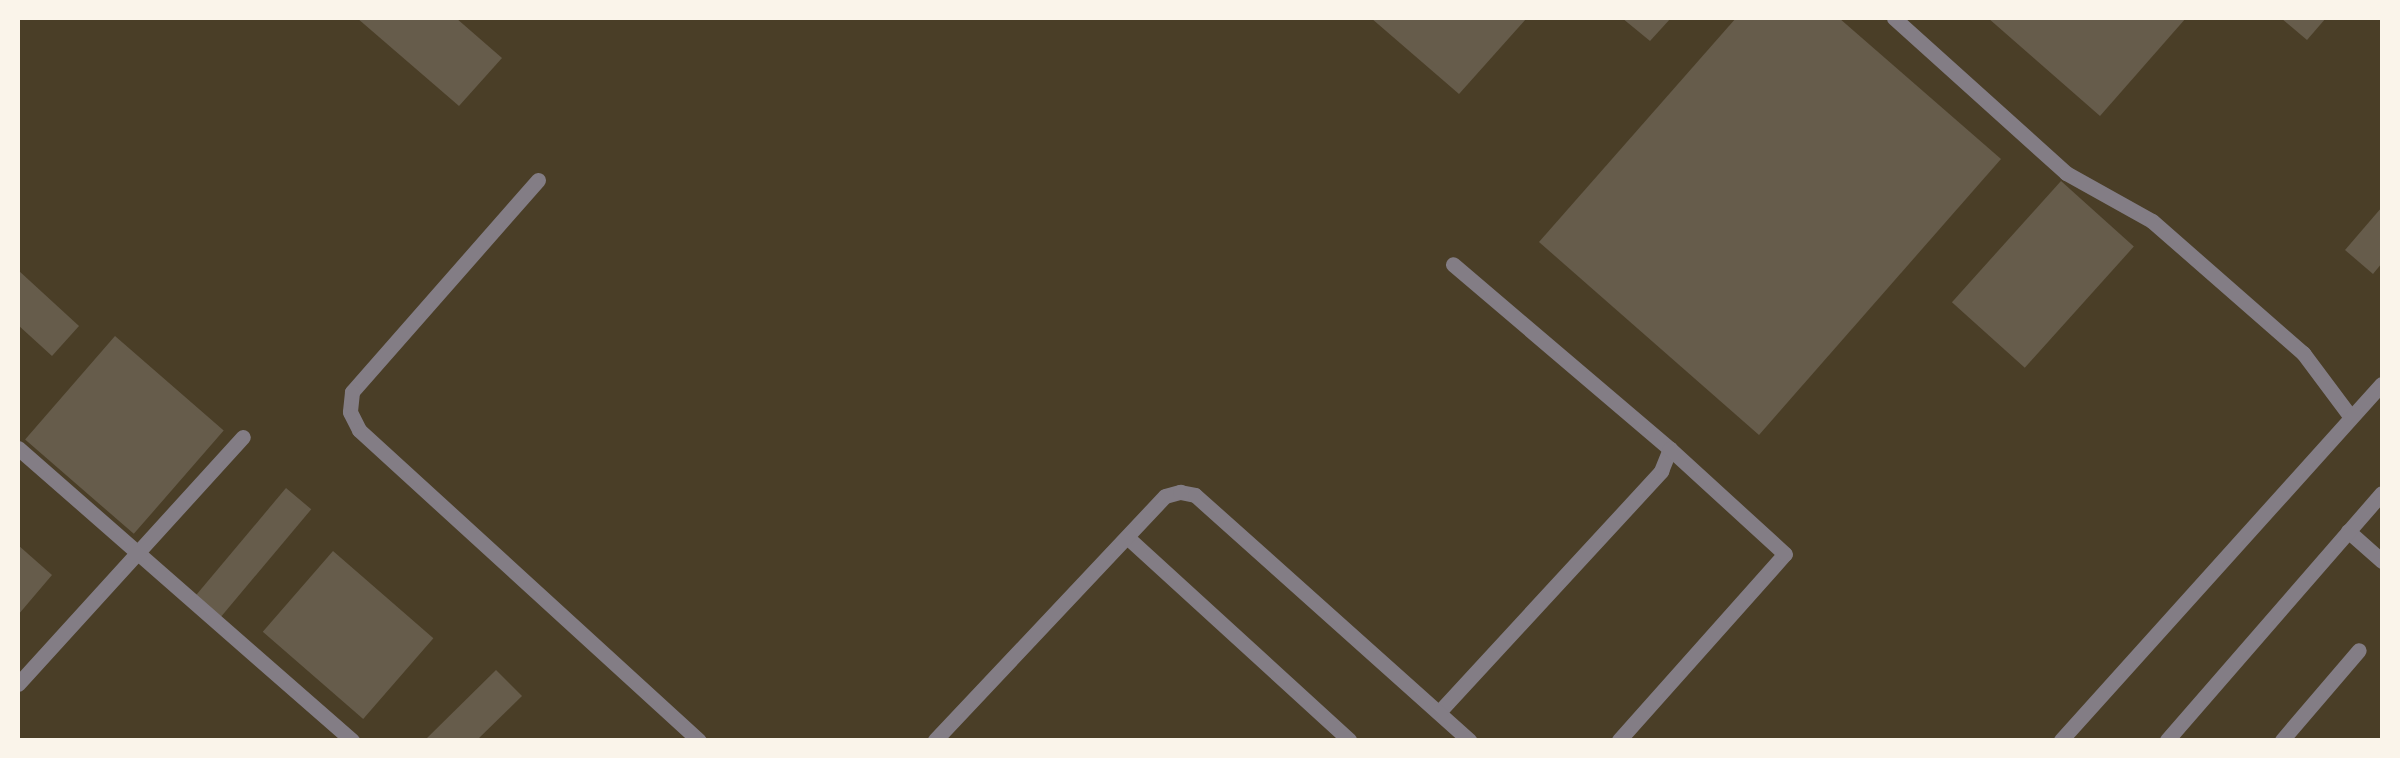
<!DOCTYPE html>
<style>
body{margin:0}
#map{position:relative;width:2400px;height:758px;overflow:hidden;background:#3f3726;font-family:"Fira Sans Condensed",sans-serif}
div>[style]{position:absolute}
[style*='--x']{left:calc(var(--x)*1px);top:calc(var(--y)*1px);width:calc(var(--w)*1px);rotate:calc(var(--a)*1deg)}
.built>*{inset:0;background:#4a3e27;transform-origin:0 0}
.building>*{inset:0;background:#665c4b;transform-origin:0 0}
.lane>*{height:15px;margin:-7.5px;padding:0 7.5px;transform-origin:7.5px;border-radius:7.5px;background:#837d85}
span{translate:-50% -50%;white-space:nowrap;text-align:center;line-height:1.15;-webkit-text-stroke:10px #3f3726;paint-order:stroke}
.frame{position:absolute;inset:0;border:20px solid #faf4ea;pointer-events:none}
</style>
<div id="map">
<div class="built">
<i style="left:18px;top:18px;width:2364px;height:722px"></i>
</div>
<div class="building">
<i style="clip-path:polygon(357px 18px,456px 18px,502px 58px,459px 106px)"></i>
<i style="clip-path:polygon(1371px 18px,1527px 18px,1459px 94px)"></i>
<i style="clip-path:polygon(1622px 18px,1671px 18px,1650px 41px)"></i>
<i style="clip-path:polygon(1736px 18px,1839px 18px,2001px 159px,1759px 435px,1539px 242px)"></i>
<i style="clip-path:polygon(1988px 18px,2186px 18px,2100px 116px)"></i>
<i style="clip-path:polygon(2281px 18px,2326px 18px,2307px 40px)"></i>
<i style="left:2061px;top:181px;width:98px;height:163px;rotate:42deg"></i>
<i style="clip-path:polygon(2382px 207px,2382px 263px,2373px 274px,2345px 250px)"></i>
<i style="clip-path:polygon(18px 270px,79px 326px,52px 356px,18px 325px)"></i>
<i style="left:115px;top:336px;width:144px;height:137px;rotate:41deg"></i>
<i style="left:286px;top:488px;width:33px;height:144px;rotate:40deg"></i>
<i style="clip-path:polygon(18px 545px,52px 575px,18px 615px)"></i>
<i style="left:333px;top:551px;width:133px;height:107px;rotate:41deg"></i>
<i style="clip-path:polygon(496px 670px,522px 696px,477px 740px,425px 740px)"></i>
</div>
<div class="lane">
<i style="--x:1894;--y:18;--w:232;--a:42"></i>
<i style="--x:2066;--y:173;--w:98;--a:29.2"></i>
<i style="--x:2152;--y:221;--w:201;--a:41.2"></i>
<i style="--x:2303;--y:353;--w:79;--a:53.3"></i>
<i style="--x:538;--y:180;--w:282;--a:131.3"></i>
<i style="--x:352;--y:392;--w:20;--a:96"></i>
<i style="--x:350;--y:412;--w:20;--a:63"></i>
<i style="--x:359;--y:430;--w:460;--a:42.4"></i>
<i style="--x:18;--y:448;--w:444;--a:41.2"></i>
<i style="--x:2348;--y:531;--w:45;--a:41.4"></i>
<i style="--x:1127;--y:537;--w:301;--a:42.4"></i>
<i style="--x:18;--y:684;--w:334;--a:-47.7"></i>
<i style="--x:1439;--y:712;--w:328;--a:-47.3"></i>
<i style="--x:1661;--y:471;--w:24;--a:-68"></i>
<i style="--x:1670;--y:449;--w:285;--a:-139.6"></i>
<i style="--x:935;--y:740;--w:335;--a:-46.7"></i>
<i style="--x:1165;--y:496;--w:16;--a:-15"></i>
<i style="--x:1180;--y:492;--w:15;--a:11"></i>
<i style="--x:1195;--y:495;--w:368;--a:41.8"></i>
<i style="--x:1619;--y:740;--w:249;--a:-48.3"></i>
<i style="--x:1785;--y:554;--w:156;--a:-137.6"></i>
<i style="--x:2061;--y:740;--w:479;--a:-48"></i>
<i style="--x:2167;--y:740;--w:327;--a:-49"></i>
<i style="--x:2282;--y:740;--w:118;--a:-49.5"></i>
</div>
<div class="frame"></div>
</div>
